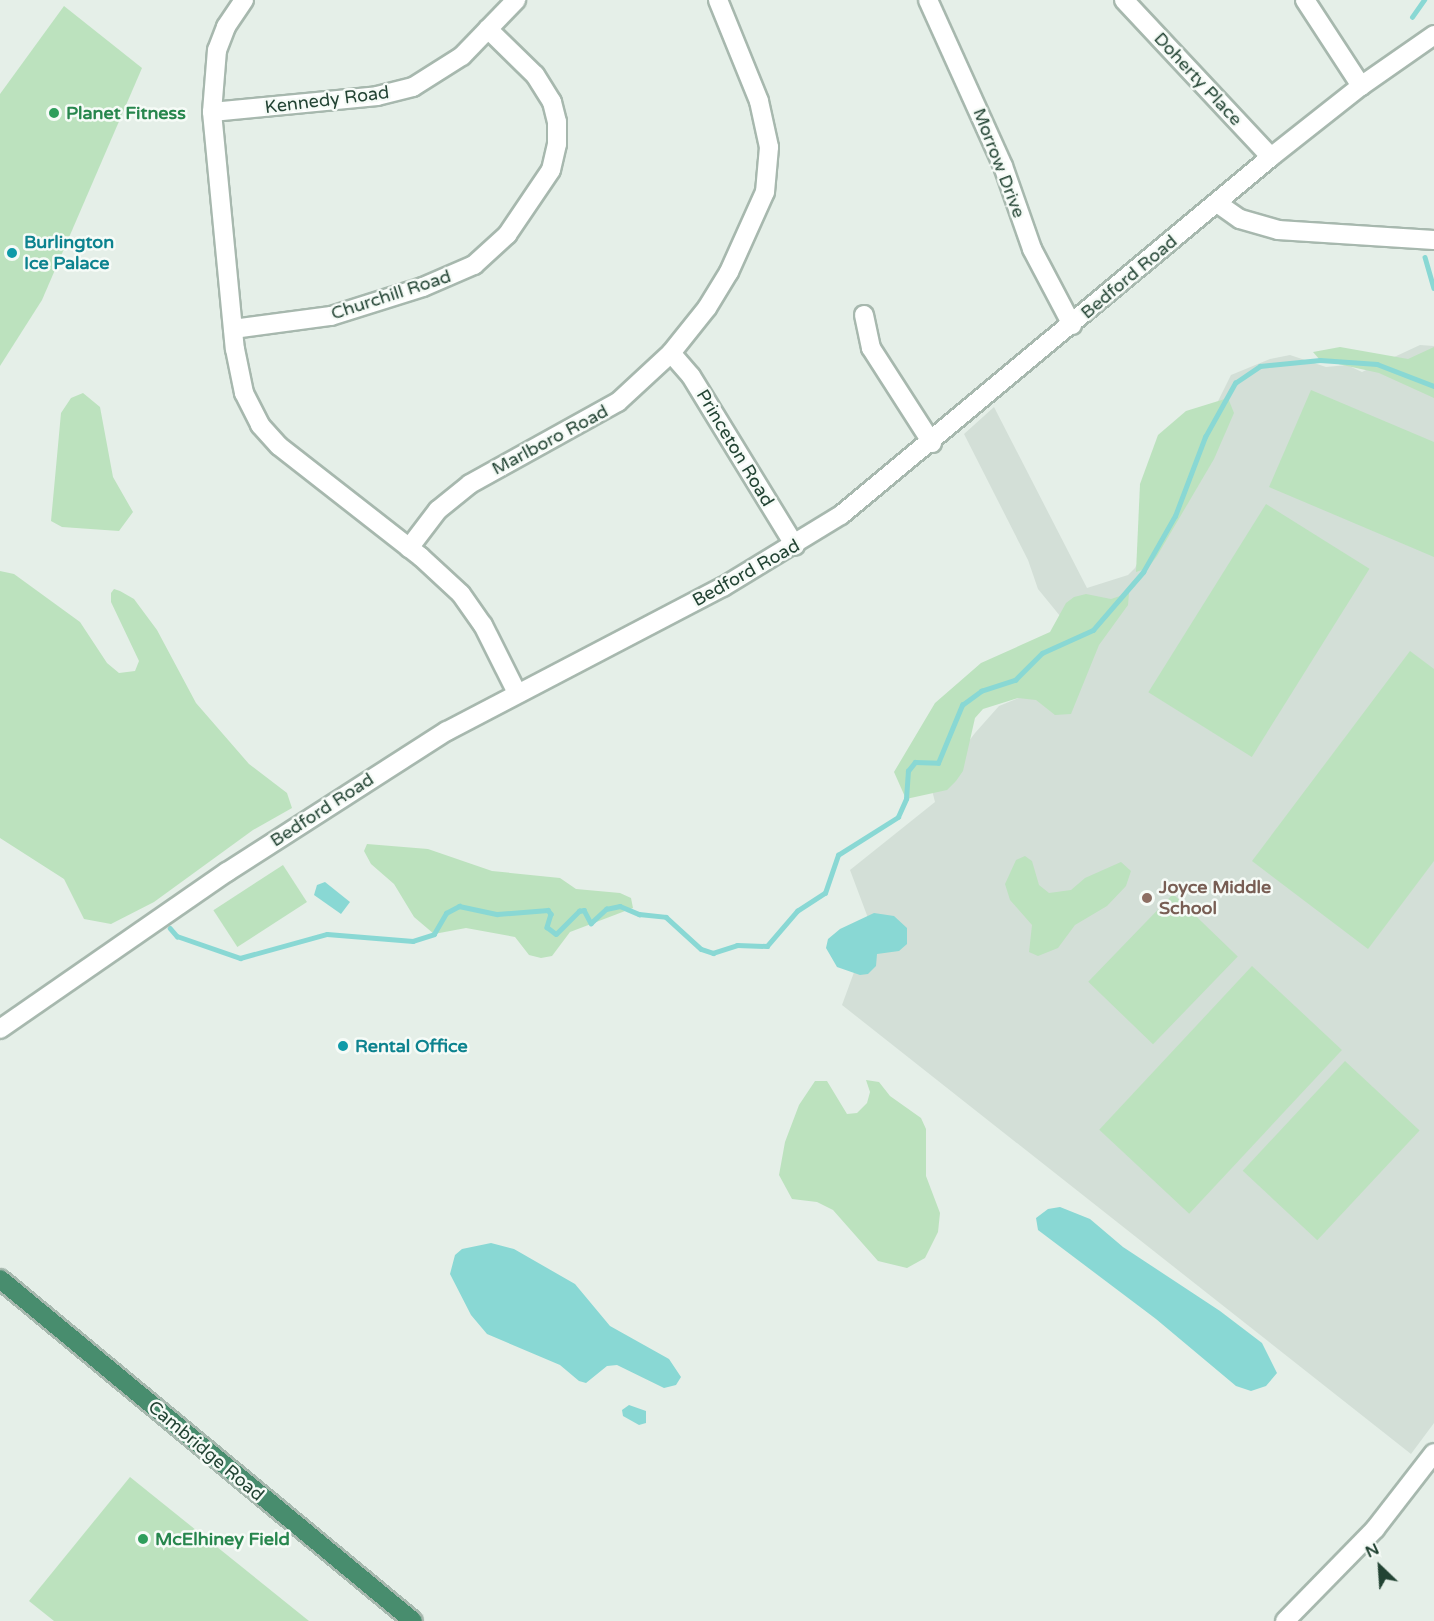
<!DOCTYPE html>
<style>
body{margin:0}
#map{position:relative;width:1434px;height:1621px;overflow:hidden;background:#e5efe8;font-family:"Varela Round",sans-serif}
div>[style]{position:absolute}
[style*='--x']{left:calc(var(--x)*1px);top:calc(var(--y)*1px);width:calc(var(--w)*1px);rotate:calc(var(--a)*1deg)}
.built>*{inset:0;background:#d3dfd7}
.green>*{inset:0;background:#bce2be;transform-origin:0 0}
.water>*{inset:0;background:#89d8d4}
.stream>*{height:4.5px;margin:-2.25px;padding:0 2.25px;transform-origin:2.25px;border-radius:2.25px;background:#89d8d4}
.roads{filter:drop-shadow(2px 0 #a7b8ae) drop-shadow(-2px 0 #a7b8ae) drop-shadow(0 2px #a7b8ae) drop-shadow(0 -2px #a7b8ae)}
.minor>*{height:18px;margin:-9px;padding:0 9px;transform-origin:9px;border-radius:9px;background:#fff}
.tertiary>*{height:18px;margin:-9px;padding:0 9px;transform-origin:9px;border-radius:9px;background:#fff}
.trunk>*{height:18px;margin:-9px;padding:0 9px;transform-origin:9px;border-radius:9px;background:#488d6e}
.dots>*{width:16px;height:16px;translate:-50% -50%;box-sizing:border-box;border:3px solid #f6fbf7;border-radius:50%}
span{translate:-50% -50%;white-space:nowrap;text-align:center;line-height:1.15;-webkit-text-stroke:5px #f6fbf7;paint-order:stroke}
.street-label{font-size:18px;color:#224333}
.leisure-label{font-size:18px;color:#27864d;font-weight:700}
.left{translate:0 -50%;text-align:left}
.culture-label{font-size:18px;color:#0d838f;font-weight:700}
.education-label{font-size:18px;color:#785e54;font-weight:700}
.north{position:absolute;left:1350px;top:1537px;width:60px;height:60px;-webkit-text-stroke:4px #f6fbf7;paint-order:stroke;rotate:335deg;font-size:16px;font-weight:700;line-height:24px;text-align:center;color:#224333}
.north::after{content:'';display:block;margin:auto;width:21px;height:27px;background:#224333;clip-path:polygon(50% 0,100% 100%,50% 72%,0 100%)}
</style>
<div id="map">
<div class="built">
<i style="clip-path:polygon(1420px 345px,1434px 346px,1434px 1423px,1411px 1454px,842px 1005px,871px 926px,850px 870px,935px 802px,932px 790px,975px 733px,999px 706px,1026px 695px,1078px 638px,1038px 589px,1028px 560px,964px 434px,994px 407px,1087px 588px,1128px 575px,1135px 568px,1231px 375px,1270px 359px,1290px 355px,1326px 367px,1347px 365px,1362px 372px)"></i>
</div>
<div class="green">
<i style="clip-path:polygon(64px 6px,142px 68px,42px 300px,0 366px,0 94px)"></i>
<i style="clip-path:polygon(1340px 347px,1408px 359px,1434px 347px,1434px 398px,1379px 373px,1320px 360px,1313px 352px)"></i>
<i style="clip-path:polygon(1311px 390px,1434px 442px,1434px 557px,1269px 487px)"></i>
<i style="clip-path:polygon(83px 393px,100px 407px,113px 477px,133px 512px,119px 531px,62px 527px,51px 521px,61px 413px,71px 398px)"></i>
<i style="clip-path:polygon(1228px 398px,1234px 413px,1214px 459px,1157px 556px,1148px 568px,1136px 572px,1140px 484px,1158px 435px,1186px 411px)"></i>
<i style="left:1266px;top:504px;width:122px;height:222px;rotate:32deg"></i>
<i style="clip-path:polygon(0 571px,14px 574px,80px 622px,107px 663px,119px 673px,135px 671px,139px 661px,111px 602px,111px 593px,114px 589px,120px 591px,134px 599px,157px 630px,196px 703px,249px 764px,287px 793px,292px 808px,253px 830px,154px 902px,111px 924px,84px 919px,64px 879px,0 838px)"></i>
<i style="clip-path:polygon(1129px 593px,1128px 605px,1099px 645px,1071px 714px,1055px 715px,1036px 700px,1018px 698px,983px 709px,975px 718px,963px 771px,956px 781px,947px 790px,906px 799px,894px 772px,935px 703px,981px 663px,1050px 632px,1066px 603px,1074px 597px,1086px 594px,1111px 599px)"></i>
<i style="clip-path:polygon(1410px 651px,1434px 669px,1434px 861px,1368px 949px,1252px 861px)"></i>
<i style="clip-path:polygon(367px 844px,428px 849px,492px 871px,560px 878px,576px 889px,620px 893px,631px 898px,633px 908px,570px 932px,552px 956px,541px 958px,529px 955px,515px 937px,466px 928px,434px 934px,414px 917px,394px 884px,371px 864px,364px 851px)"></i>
<i style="clip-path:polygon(1025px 856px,1032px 861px,1039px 885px,1049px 893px,1071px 890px,1085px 878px,1121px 862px,1131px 871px,1126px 886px,1107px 906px,1075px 925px,1058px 948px,1038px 956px,1029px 952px,1032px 925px,1010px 900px,1005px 884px,1016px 860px)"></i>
<i style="left:283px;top:865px;width:44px;height:83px;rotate:57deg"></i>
<i style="left:1173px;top:894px;width:90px;height:122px;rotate:44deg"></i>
<i style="left:1252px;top:966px;width:123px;height:224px;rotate:43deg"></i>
<i style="left:1345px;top:1061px;width:102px;height:150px;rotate:43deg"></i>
<i style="clip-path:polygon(866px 1080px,879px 1082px,890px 1096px,921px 1118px,926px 1129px,926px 1176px,940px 1213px,938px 1232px,925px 1258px,907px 1268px,878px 1261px,833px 1210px,817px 1202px,792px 1199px,779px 1175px,785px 1142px,799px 1105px,815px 1081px,827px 1081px,847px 1114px,857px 1113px,867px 1103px,870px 1092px)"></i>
<i style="clip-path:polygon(130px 1477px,309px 1621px,54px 1621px,29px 1601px)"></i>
</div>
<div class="water">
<i style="clip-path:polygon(325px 882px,350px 902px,341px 914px,314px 895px,317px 885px)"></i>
<i style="clip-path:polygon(874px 913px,894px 916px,907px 928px,907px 944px,899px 951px,877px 954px,876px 966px,868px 974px,860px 975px,837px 967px,826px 948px,828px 939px,840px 929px)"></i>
<i style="clip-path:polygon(1060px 1207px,1090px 1219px,1123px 1247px,1220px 1311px,1262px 1343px,1277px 1373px,1266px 1386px,1251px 1391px,1236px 1386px,1156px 1319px,1038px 1230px,1036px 1218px,1048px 1209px)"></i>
<i style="clip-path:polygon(491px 1243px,514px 1249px,575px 1284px,610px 1326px,669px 1359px,681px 1377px,676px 1385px,664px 1388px,617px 1365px,607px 1366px,586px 1383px,579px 1381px,560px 1365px,487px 1334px,471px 1315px,450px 1274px,455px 1255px,462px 1249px)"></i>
<i style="clip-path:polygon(629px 1405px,646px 1411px,646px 1423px,639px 1425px,623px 1416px,622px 1410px)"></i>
</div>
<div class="stream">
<i style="--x:1412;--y:17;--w:21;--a:-55"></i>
<i style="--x:1425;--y:257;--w:32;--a:74"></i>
<i style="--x:170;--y:928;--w:11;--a:49"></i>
<i style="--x:177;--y:936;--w:67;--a:19.2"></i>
<i style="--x:240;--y:958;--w:90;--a:-15.4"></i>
<i style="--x:327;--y:934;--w:86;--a:4.7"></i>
<i style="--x:413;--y:941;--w:22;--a:-18"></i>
<i style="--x:434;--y:934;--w:24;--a:-60"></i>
<i style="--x:446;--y:913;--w:15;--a:-28"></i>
<i style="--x:459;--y:906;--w:39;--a:12"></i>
<i style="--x:497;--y:914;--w:51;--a:-4.5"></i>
<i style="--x:548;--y:910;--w:5;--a:53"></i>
<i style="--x:551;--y:914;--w:14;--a:107"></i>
<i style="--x:547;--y:927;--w:11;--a:38"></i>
<i style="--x:556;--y:934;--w:33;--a:-45"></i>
<i style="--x:579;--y:911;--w:5;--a:-11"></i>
<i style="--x:584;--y:910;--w:15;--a:62"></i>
<i style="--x:591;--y:923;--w:21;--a:-43"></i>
<i style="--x:606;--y:909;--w:14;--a:-12"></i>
<i style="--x:620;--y:906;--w:21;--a:23"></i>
<i style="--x:639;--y:914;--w:27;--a:6"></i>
<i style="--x:666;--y:917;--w:47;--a:42.4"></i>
<i style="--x:701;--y:949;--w:13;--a:18"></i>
<i style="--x:713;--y:953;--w:25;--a:-18"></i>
<i style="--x:737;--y:945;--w:30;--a:2"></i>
<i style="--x:767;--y:946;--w:46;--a:-49.4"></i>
<i style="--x:797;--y:911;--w:33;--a:-33"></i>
<i style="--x:825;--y:893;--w:40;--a:-71.1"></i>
<i style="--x:838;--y:855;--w:71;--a:-32.3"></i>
<i style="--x:898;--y:817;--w:20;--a:-66"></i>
<i style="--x:906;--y:799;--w:28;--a:-86"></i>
<i style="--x:908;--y:771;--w:11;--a:-52"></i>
<i style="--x:915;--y:762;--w:23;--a:2"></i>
<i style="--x:938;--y:763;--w:63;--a:-67.5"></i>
<i style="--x:962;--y:705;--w:24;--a:-36"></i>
<i style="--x:981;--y:691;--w:36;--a:-18"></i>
<i style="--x:1015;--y:680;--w:38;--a:-45"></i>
<i style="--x:1042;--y:653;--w:56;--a:-24.3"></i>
<i style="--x:1093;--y:630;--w:77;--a:-49.2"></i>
<i style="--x:1143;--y:572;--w:64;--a:-60.3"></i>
<i style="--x:1175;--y:516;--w:85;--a:-69.2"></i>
<i style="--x:1205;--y:437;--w:62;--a:-60.9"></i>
<i style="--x:1235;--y:383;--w:30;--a:-34"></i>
<i style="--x:1260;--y:366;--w:60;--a:-5.7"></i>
<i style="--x:1320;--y:360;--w:57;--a:4"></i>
<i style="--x:1377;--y:364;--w:61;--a:21.1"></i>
</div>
<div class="roads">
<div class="minor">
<i style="--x:244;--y:0;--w:32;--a:124"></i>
<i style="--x:226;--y:27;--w:25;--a:111"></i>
<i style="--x:217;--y:50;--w:62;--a:94.6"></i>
<i style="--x:212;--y:112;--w:238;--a:84.5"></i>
<i style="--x:235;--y:349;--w:45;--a:78.4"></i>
<i style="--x:244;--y:393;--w:36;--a:63"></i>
<i style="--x:260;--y:425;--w:28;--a:48"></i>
<i style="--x:279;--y:446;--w:180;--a:38"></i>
<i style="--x:421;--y:557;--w:54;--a:42.8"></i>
<i style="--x:461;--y:594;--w:38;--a:55"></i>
<i style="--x:483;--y:625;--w:76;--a:63.4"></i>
<i style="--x:928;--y:0;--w:182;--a:65.7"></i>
<i style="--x:1003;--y:166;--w:88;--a:70.7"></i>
<i style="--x:1032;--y:249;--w:86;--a:62.2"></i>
<i style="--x:1124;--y:0;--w:215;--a:46.9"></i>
<i style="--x:1305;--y:0;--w:103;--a:56.9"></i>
<i style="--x:212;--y:112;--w:166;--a:-5.5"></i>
<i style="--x:377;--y:96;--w:37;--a:-14"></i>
<i style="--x:413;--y:87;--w:58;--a:-32.3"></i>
<i style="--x:462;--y:56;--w:78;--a:-46"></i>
<i style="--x:1217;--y:203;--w:28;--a:35"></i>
<i style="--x:1240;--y:219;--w:40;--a:16"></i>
<i style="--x:1278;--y:230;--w:156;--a:3.7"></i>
<i style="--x:864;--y:315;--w:34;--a:78"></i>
<i style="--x:871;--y:348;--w:113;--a:57.3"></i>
<i style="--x:233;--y:329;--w:99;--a:-7.6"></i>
<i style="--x:331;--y:316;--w:96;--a:-17.5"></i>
<i style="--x:423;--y:287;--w:56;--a:-23.3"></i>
<i style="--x:474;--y:265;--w:45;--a:-42.3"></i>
<i style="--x:507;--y:235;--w:78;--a:-55.9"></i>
<i style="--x:551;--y:170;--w:27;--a:-77"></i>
<i style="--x:557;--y:144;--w:22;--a:-90"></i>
<i style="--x:557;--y:122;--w:21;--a:-104"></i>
<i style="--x:552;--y:102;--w:32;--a:-122"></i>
<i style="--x:535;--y:75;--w:66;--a:-135.6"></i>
<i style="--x:671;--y:353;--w:30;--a:49"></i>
<i style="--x:691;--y:376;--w:199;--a:58.5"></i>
<i style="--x:409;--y:548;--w:48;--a:-52.7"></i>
<i style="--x:438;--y:510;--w:41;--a:-39.1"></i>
<i style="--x:470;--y:484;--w:169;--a:-29"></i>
<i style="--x:618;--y:402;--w:72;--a:-42.8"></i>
<i style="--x:671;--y:353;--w:58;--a:-51.3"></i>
<i style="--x:707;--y:308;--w:42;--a:-58.6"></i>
<i style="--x:729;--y:272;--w:88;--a:-65.8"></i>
<i style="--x:765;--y:192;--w:45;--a:-84.9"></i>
<i style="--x:769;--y:147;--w:47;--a:-102.3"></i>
<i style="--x:759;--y:101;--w:109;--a:-112.1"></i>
<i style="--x:1285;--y:1621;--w:129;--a:-45.6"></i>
<i style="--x:1375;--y:1529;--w:96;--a:-52.2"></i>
</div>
<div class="tertiary">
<i style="--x:0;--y:1029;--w:276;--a:-34.7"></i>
<i style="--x:227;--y:872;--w:261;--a:-32.7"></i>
<i style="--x:447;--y:731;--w:311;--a:-27.6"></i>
<i style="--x:723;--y:587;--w:138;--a:-31.4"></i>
<i style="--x:841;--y:515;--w:560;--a:-39.78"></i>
<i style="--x:1271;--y:157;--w:115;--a:-38.3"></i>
<i style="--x:1361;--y:86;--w:89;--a:-34.9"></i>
</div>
<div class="trunk">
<i style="--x:0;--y:1279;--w:536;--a:39.63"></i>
</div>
</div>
<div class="dots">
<i style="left:54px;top:113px;background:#2e9e5b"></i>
<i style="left:12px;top:253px;background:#0f9aa8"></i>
<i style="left:1147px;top:898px;background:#8d6e63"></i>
<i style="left:343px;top:1046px;background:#0f9aa8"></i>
<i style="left:143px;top:1539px;background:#2e9e5b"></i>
</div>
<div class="street-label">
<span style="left:1198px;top:79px;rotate:47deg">Doherty Place</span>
<span style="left:327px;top:100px;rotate:-7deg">Kennedy Road</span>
<span style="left:999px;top:163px;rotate:69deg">Morrow Drive</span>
<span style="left:1129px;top:277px;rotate:-40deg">Bedford Road</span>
<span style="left:391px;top:295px;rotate:-18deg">Churchill Road</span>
<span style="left:550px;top:440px;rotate:-28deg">Marlboro Road</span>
<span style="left:735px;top:448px;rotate:59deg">Princeton Road</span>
<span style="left:746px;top:573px;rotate:-29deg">Bedford Road</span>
<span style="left:322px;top:810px;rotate:-33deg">Bedford Road</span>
<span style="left:206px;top:1451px;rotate:40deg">Cambridge Road</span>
</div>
<div class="leisure-label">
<span class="left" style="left:66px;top:113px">Planet Fitness</span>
<span class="left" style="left:155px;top:1539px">McElhiney Field</span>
</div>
<div class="culture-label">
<span class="left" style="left:24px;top:253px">Burlington<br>Ice Palace</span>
<span class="left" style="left:355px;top:1046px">Rental Office</span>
</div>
<div class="education-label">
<span class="left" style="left:1159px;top:898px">Joyce Middle<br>School</span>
</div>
<div class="north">N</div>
</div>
